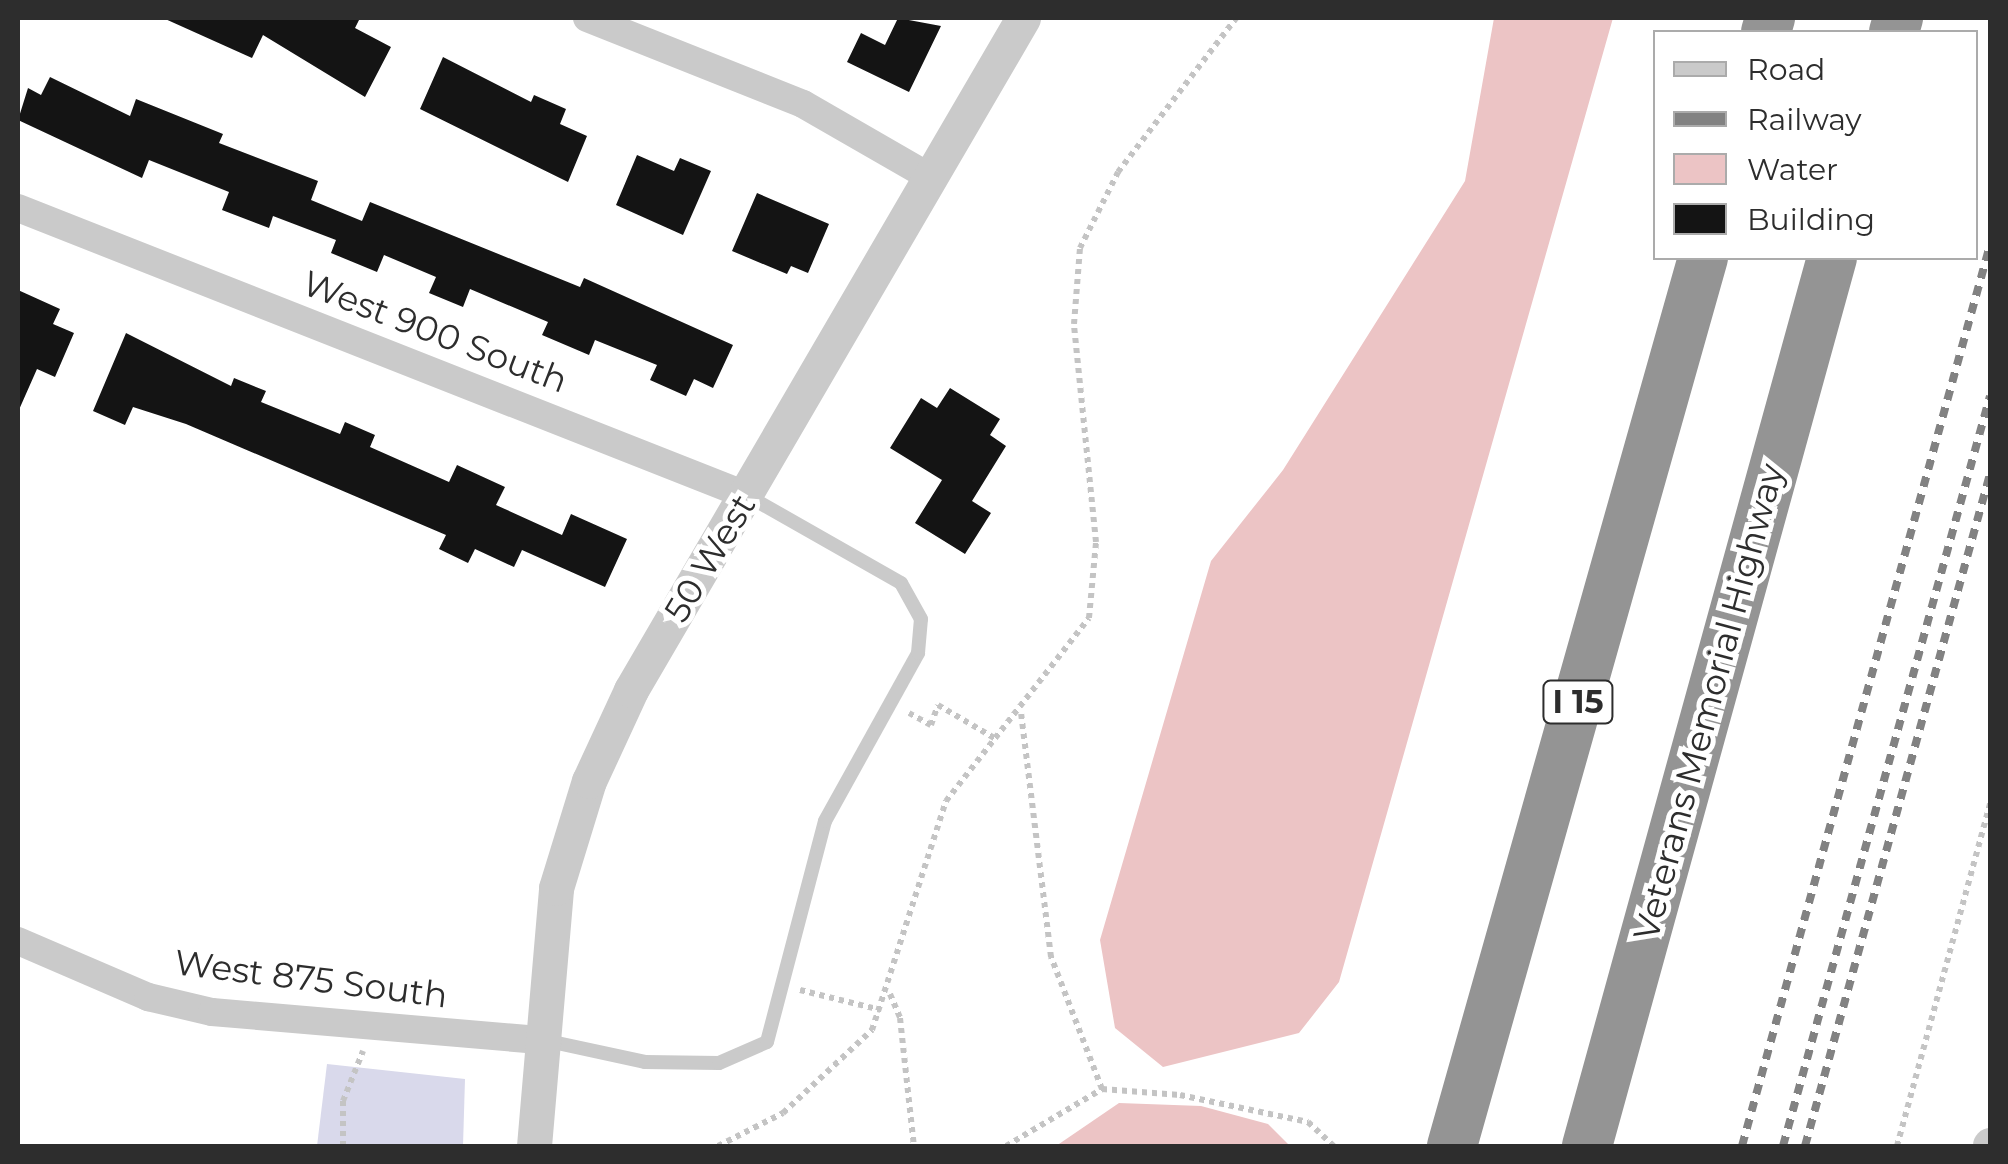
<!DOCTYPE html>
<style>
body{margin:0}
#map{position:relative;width:2008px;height:1164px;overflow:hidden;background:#fff;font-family:Montserrat,sans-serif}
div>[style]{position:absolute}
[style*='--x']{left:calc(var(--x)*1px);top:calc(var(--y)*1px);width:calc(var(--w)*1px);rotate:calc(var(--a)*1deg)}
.green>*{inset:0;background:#d9d9eb}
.water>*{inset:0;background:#ecc4c5}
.building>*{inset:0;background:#141414}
.path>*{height:6px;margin-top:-3px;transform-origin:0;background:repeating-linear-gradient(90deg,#c4c4c4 0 5px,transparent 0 10px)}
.service>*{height:14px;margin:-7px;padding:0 7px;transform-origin:7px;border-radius:7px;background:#cacaca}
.minor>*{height:28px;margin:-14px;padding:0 14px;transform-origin:14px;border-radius:14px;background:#cacaca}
.tertiary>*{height:35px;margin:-17.5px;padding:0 17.5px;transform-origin:17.5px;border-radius:17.5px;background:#cacaca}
.motorway>*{height:50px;margin:-25px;padding:0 25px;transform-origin:25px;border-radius:25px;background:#949494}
.rail>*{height:8px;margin-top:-4px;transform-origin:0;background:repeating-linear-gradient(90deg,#828282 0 10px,transparent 0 18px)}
span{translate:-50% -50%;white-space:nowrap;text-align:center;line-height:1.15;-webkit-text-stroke:10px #fff;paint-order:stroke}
.shield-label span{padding:2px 8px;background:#fff;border:2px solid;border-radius:8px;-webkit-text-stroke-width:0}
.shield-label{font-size:32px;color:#2d2d2d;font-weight:700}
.street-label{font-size:35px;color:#2d2d2d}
.frame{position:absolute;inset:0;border:20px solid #2d2d2d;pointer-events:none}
.legend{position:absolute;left:1653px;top:30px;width:325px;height:230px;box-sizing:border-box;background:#fff;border:2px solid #ababab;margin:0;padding:12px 18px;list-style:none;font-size:30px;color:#2d2d2d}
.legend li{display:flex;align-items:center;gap:20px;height:50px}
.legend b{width:50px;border:2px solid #ababab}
</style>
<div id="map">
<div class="green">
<i style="clip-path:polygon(327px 1064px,465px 1079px,463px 1146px,317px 1146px)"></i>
</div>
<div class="water">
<i style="clip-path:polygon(1494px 18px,1613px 18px,1339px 982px,1299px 1033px,1163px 1067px,1115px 1028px,1100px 940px,1211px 561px,1283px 470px,1465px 181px)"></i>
<i style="clip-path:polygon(1119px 1103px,1201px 1106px,1268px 1124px,1290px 1146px,1056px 1146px)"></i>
</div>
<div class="building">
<i style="clip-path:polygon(163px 18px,360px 18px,355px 28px,391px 47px,365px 97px,263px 35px,252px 58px)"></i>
<i style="clip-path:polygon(898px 18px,941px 26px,909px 92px,847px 62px,861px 33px,885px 45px)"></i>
<i style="clip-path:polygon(443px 57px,531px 102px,534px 95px,566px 109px,560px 124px,587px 136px,568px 182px,420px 109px)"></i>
<i style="clip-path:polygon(50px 77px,130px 116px,136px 99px,223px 134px,219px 143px,318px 181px,311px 200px,362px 221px,370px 202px,580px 287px,584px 278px,733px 345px,713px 388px,694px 379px,686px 396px,650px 380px,657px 365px,595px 340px,589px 355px,542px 335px,548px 322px,470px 289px,463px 307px,429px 293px,436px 277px,384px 255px,377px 272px,331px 253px,336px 240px,273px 216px,269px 228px,222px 210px,229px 192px,149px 160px,142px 178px,18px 120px,28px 88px,41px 95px)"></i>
<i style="clip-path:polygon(637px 155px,674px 171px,680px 158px,711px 171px,683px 235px,616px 205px)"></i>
<i style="clip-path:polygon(757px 193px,829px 224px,808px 273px,791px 266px,787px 274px,732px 251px)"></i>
<i style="clip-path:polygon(18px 290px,60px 309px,53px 324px,74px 333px,55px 377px,37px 369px,18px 412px)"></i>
<i style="clip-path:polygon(126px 333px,231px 386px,234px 378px,266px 391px,261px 402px,340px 434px,345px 422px,375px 435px,370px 447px,449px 482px,457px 465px,505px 487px,496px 505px,562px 535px,571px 514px,627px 539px,605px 587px,522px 550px,514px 567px,475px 549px,468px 563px,439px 549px,446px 535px,186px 424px,133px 407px,125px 425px,93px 411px)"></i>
<i style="clip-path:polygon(950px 388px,1000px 419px,990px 435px,1006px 446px,972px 501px,991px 513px,965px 554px,915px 523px,942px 480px,890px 448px,921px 398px,937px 408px)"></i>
</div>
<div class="path">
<i style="--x:909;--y:713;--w:25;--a:29"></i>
<i style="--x:931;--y:725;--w:21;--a:-71"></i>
<i style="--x:938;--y:705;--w:67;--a:30.4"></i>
<i style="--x:800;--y:990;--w:83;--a:13.9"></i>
<i style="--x:890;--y:994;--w:26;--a:67"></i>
<i style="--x:900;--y:1018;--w:129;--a:83.8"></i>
<i style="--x:1102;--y:1089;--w:78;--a:4.4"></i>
<i style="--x:1180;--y:1095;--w:131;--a:11.9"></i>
<i style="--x:1308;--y:1122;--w:35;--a:43"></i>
<i style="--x:343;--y:1146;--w:45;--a:-90"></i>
<i style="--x:343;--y:1101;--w:54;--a:-68.2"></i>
<i style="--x:718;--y:1146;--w:73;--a:-26.9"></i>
<i style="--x:783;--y:1113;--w:122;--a:-43"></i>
<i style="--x:872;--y:1030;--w:241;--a:-72.1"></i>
<i style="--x:946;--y:801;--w:232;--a:-52"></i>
<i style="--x:1089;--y:618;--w:76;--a:-84.7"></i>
<i style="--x:1096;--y:542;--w:219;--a:-95.8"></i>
<i style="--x:1074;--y:324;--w:76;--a:-85.5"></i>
<i style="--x:1080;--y:248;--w:85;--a:-63.4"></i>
<i style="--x:1118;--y:172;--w:194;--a:-52.5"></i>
<i style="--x:1006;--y:1146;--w:112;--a:-30.7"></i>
<i style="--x:1102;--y:1089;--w:142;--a:-111.1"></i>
<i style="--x:1051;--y:957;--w:245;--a:-97"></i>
<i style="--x:1897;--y:1146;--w:355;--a:-74.8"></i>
</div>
<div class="service">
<i style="--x:548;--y:1041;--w:99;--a:12.2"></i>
<i style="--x:645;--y:1062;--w:74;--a:0.8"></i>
<i style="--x:719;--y:1063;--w:52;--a:-23.6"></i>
<i style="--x:767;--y:1042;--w:228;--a:-75.3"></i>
<i style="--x:825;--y:821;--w:192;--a:-61"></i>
<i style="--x:918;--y:653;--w:34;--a:-85"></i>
<i style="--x:921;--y:619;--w:41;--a:-119.1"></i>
<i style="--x:901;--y:583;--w:176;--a:-150.4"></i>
</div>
<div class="minor">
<i style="--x:587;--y:18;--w:232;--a:21.7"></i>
<i style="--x:803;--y:104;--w:144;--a:29.9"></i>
<i style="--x:18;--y:208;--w:785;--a:21.53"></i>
<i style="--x:18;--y:941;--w:142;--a:23.3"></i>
<i style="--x:148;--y:997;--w:66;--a:13.2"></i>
<i style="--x:212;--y:1012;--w:337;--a:4.9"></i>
</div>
<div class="tertiary">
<i style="--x:534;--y:1146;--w:259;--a:-85.1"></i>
<i style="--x:556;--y:888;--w:112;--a:-72.9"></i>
<i style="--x:589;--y:781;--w:100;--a:-65.2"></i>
<i style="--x:631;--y:690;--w:778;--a:-59.74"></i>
<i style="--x:1990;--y:1146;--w:1;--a:-90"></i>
</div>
<div class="motorway">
<i style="--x:1766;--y:32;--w:15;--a:-74"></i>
<i style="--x:1894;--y:32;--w:15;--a:-74"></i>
<i style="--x:1452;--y:1146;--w:923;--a:-74.22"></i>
<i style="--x:1587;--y:1146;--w:921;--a:-74.58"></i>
</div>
<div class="rail">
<i style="--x:1742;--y:1146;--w:935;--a:-74.61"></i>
<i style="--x:1783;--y:1146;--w:778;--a:-74.57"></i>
<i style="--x:1805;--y:1146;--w:697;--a:-74.61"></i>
</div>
<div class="shield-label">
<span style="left:1578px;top:702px">I 15</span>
</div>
<div class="street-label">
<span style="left:435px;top:332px;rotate:21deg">West 900 South</span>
<span style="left:710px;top:558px;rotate:-59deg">50 West</span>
<span style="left:1709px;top:702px;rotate:-75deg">Veterans Memorial Highway</span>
<span style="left:311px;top:979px;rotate:7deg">West 875 South</span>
</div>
<div class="frame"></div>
<ul class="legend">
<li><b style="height:12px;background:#cacaca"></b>Road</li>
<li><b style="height:12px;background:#828282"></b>Railway</li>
<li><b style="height:28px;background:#ecc4c5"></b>Water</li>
<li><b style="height:28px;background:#141414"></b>Building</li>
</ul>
</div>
